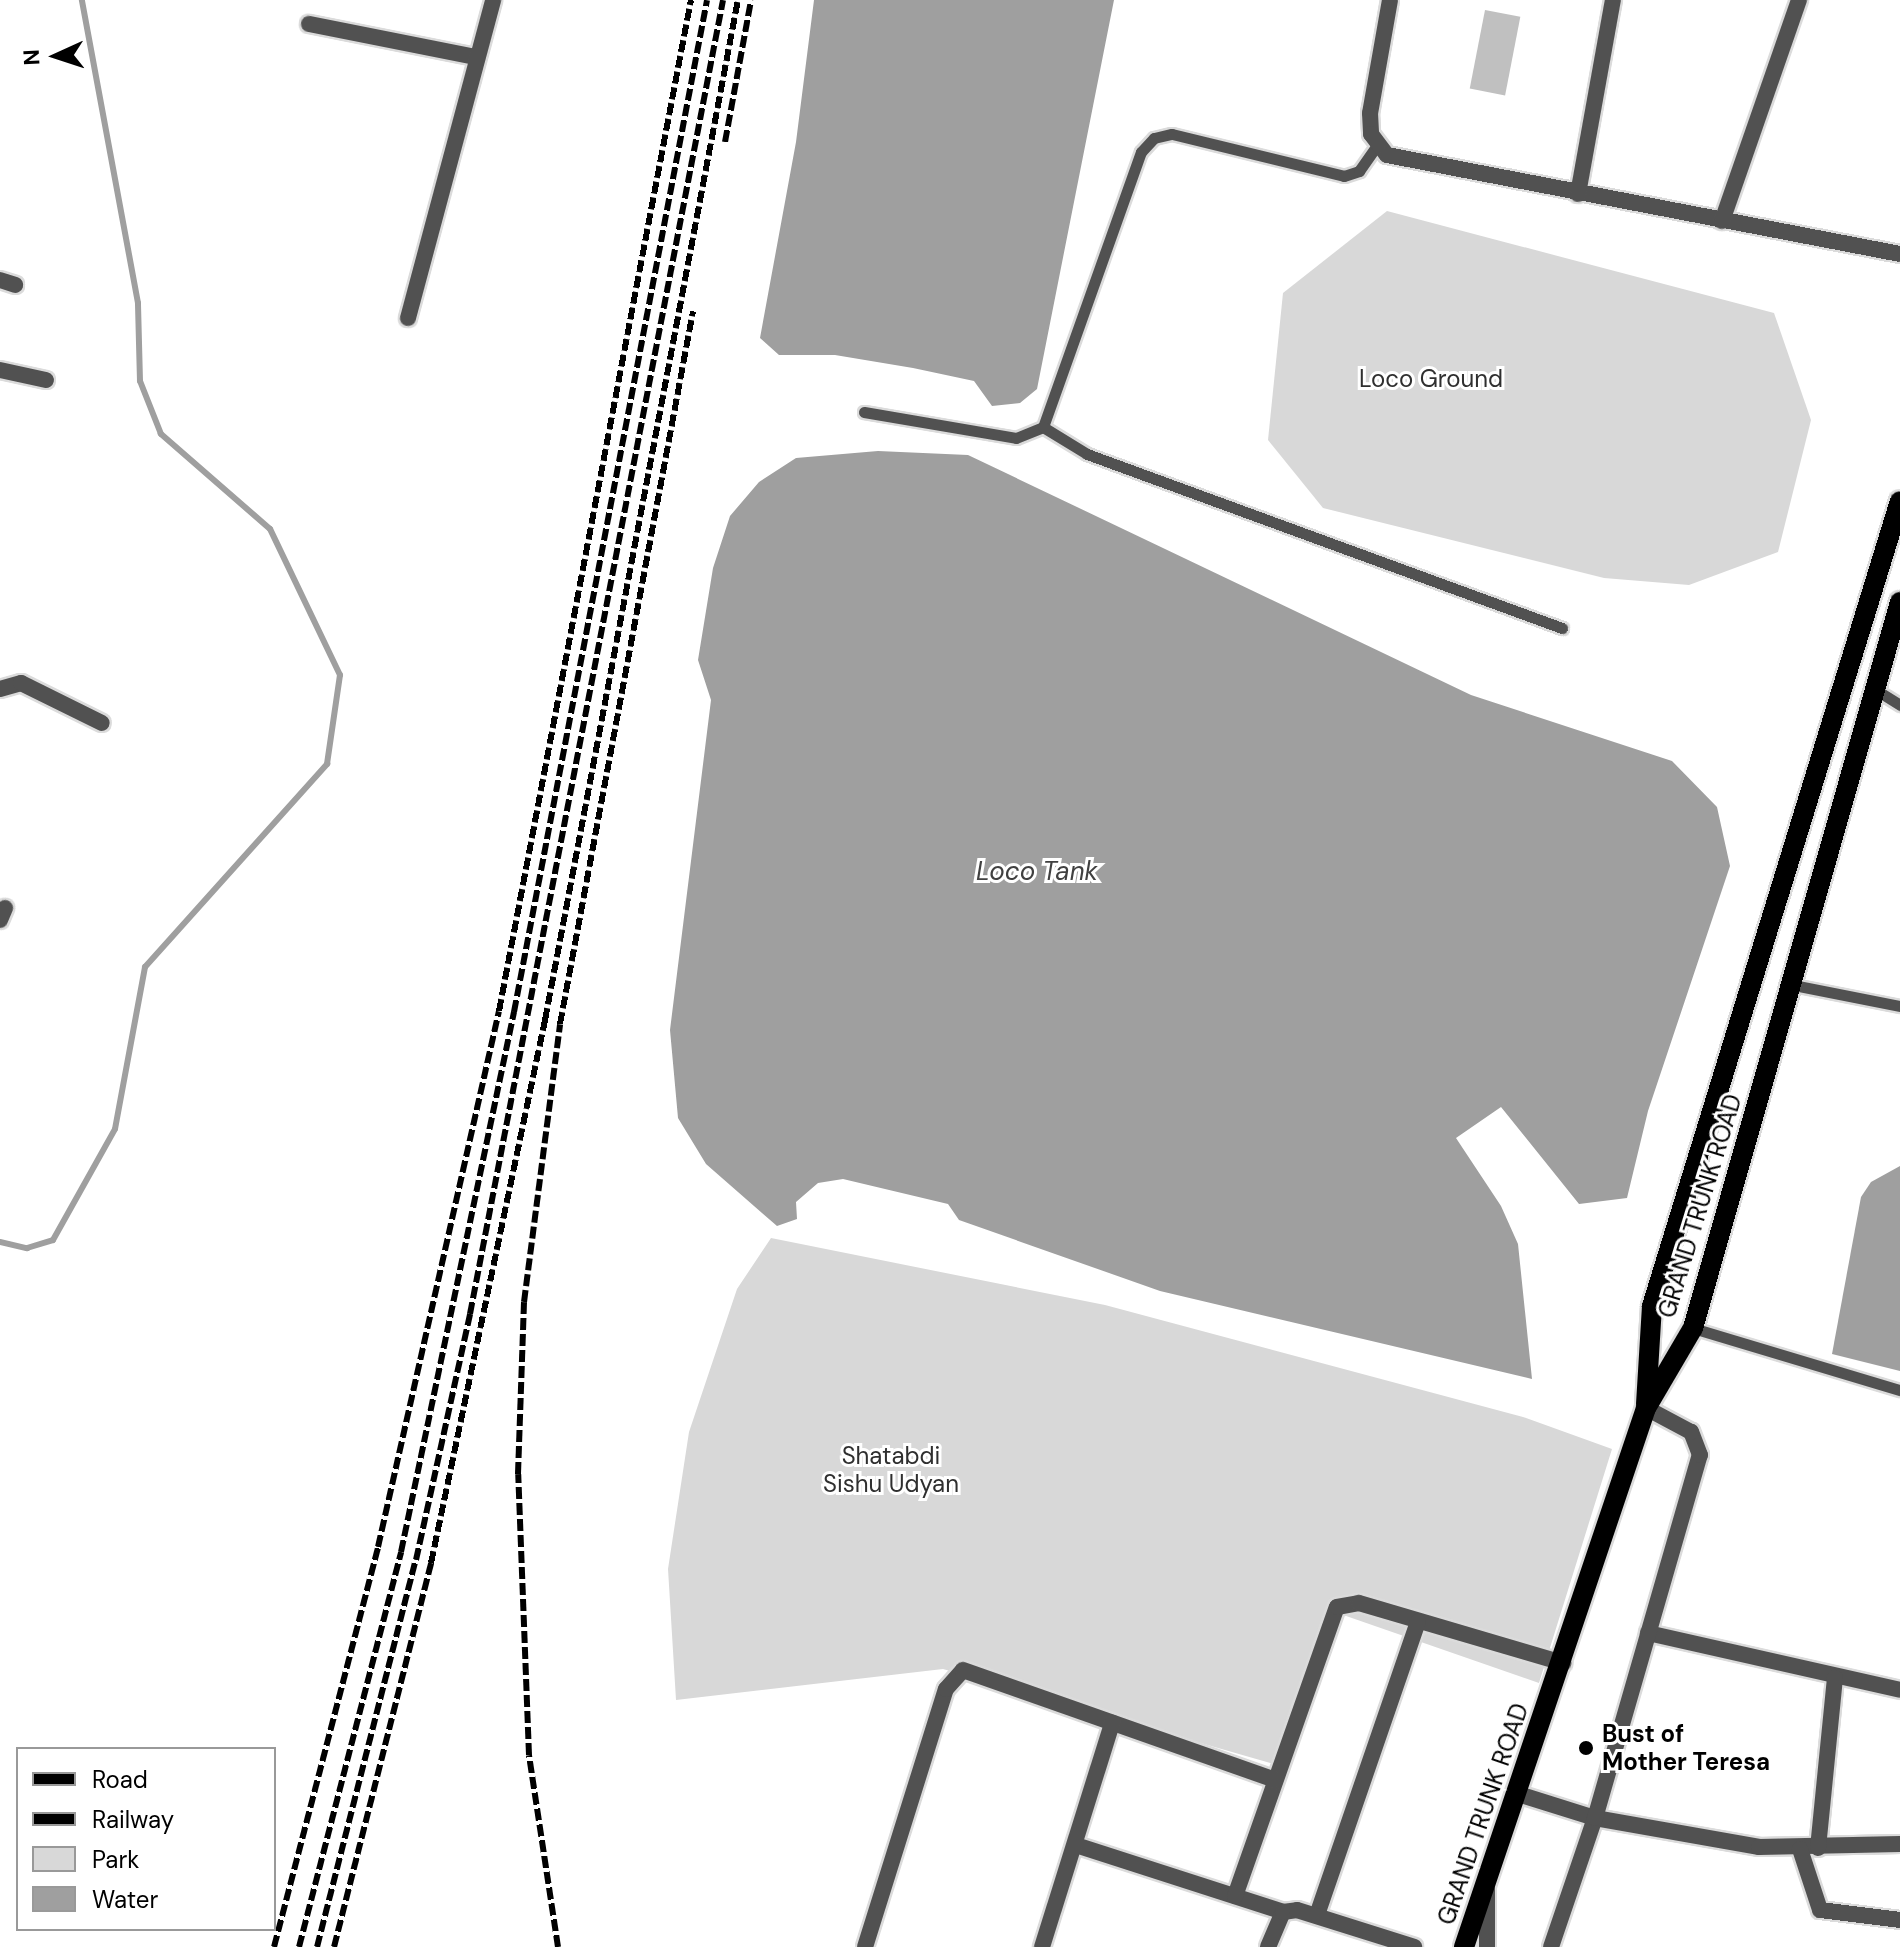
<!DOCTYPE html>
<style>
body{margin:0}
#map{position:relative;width:1900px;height:1947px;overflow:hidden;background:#fff;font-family:"DM Sans",sans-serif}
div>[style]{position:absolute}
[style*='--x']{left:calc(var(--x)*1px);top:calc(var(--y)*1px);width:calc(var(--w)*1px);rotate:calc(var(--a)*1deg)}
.green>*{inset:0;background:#d8d8d8}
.water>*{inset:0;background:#9f9f9f}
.stream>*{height:6px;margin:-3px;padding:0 3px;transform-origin:3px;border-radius:3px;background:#9f9f9f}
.building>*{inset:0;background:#c0c0c0;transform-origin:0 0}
.roads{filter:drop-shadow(2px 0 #dbdbdb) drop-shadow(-2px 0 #dbdbdb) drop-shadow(0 2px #dbdbdb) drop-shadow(0 -2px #dbdbdb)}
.service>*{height:11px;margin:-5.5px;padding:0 5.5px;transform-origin:5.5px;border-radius:5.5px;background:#515151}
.minor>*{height:16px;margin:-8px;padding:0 8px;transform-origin:8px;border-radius:8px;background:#515151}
.primary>*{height:20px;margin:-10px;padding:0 10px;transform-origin:10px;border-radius:10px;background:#000}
.rail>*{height:6px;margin-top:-3px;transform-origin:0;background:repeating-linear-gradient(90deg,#000 0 12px,transparent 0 16px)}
.dots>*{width:22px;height:22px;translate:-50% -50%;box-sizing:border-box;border:4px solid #fff;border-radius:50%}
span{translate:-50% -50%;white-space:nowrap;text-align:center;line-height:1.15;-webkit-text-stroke:6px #fff;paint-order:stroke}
.park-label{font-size:24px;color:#2f2f2f}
.street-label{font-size:24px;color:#000}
.poi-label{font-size:24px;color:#000;font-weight:700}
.left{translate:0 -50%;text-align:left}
.water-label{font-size:26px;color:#404040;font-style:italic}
.legend{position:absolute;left:16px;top:1747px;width:260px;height:184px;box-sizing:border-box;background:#fff;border:2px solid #999;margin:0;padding:10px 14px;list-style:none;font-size:24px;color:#000}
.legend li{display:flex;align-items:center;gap:16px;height:40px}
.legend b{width:40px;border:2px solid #999}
.north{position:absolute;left:16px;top:16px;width:80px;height:80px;-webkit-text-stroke:6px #fff;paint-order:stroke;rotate:267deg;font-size:22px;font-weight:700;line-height:32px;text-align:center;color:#000}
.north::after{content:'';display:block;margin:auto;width:28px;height:36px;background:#000;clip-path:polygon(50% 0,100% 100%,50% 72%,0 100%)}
</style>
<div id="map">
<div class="green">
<i style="clip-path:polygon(1387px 211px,1774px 313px,1811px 420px,1778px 552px,1689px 585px,1604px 578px,1323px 508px,1268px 440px,1283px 293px)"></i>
<i style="clip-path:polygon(771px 1238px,1105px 1305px,1523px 1417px,1612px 1449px,1539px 1683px,1326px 1609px,1277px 1765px,943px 1669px,676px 1700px,668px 1569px,689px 1432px,737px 1289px)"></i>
</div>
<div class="water">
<i style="clip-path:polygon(814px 0,1114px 0,1037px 389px,1020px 403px,992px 406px,974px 381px,913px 368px,835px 355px,779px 355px,760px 338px,796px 142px)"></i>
<i style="clip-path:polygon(878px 451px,968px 455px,1471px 695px,1672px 761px,1717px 807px,1730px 866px,1648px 1111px,1627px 1198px,1579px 1204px,1501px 1107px,1456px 1138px,1501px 1206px,1518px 1244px,1532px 1379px,1160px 1291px,959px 1220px,948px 1204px,843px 1179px,818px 1183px,796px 1202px,797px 1219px,777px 1226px,706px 1164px,678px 1118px,670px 1030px,711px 700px,698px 660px,713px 568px,730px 516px,759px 482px,796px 458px)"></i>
<i style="clip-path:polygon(1900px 1166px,1900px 1371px,1832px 1354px,1861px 1197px,1871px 1182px)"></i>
</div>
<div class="stream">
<i style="--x:0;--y:1242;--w:28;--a:13"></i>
<i style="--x:27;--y:1248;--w:27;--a:-17"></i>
<i style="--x:53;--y:1240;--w:127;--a:-60.8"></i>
<i style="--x:115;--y:1129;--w:165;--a:-79.5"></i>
<i style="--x:145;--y:967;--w:273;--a:-48.1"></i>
<i style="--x:327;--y:764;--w:90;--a:-81.7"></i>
<i style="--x:340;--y:675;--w:162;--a:-115.6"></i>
<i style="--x:270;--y:529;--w:145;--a:-138.9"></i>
<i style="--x:161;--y:434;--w:57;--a:-111.6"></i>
<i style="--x:140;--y:381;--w:78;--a:-91.5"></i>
<i style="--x:138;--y:303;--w:308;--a:-100.5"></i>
</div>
<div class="building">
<i style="left:1485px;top:10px;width:36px;height:80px;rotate:11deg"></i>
</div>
<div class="roads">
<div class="service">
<i style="--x:864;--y:412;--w:154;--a:9.7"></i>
<i style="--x:1016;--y:438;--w:29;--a:-22"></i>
<i style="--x:1043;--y:427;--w:292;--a:-70.4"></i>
<i style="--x:1141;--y:152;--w:19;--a:-47"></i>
<i style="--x:1154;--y:138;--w:18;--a:-13"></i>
<i style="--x:1172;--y:134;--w:177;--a:13.7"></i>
<i style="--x:1344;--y:176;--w:16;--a:-18"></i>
<i style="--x:1359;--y:171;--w:29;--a:-55"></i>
<i style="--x:1043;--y:427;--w:52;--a:31.5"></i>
<i style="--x:1087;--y:454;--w:506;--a:20.12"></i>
<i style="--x:1873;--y:688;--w:32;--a:32"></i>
<i style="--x:1793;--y:985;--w:109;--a:11.1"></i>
<i style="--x:1693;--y:1328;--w:216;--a:16.7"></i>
</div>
<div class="minor">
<i style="--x:1390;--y:0;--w:115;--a:100"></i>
<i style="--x:1370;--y:113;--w:21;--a:87"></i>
<i style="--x:1371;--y:134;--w:26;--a:53"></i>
<i style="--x:1387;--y:155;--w:522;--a:10.92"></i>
<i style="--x:309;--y:24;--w:170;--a:11.2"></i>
<i style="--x:1578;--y:194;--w:197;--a:-79.8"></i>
<i style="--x:1722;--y:221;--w:234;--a:-70.8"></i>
<i style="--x:0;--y:280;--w:16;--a:18"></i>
<i style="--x:408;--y:318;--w:329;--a:-75"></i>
<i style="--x:0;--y:370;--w:47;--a:12.3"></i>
<i style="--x:0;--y:689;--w:22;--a:-16"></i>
<i style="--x:21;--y:683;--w:90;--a:26.3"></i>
<i style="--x:0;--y:920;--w:13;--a:-67"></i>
<i style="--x:1648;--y:1633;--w:258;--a:12.7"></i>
<i style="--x:1515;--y:1793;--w:84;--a:17.4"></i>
<i style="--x:1595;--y:1818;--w:167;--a:10"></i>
<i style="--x:1759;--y:1847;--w:141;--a:-1.2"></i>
<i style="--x:1076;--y:1845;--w:218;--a:17.9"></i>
<i style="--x:1818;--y:1848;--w:171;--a:-84.3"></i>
<i style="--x:1800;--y:1849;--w:64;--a:71.8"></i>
<i style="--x:1820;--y:1910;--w:81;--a:7.1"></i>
<i style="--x:1487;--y:1889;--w:58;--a:90"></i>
<i style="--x:1235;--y:1896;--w:306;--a:-70.6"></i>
<i style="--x:1337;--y:1607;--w:22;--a:-10"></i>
<i style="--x:1359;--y:1603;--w:213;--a:16.4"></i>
<i style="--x:1317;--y:1915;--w:310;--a:-71"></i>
<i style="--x:865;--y:1947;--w:270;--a:-72.6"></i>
<i style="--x:946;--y:1689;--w:25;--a:-48"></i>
<i style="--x:963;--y:1670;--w:331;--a:19.4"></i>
<i style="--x:1042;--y:1947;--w:235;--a:-72.6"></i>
<i style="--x:1268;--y:1947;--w:38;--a:-67"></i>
<i style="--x:1283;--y:1912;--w:14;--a:-8"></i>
<i style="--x:1297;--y:1910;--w:123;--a:17.5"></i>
<i style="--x:1551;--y:1947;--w:136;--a:-71.2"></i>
<i style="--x:1595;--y:1818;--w:378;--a:-73.9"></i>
<i style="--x:1700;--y:1455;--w:25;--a:-111"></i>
<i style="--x:1691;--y:1432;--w:51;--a:-151.9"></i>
</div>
<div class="primary">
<i style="--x:1646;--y:1404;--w:98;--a:-86.5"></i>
<i style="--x:1652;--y:1306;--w:842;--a:-72.88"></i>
<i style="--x:1464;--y:1947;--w:569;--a:-71.34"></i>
<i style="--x:1646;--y:1408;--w:93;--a:-59.6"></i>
<i style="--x:1693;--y:1328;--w:755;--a:-74.09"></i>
</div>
</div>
<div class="rail">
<i style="--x:725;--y:142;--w:144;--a:-79.6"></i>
<i style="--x:274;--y:1947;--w:413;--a:-75.4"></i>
<i style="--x:378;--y:1547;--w:549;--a:-77.28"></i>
<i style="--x:499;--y:1011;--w:1029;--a:-79.25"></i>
<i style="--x:299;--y:1947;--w:408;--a:-75.5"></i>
<i style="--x:401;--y:1552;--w:552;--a:-78.18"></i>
<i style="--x:514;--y:1012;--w:1030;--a:-79.2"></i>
<i style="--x:317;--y:1947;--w:399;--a:-75.7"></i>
<i style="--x:416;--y:1560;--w:252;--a:-77.6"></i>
<i style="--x:470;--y:1314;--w:1338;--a:-79.1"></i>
<i style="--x:334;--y:1947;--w:396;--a:-75.8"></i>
<i style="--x:431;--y:1563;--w:555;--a:-78.14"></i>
<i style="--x:545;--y:1020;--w:1038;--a:-79.29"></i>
<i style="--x:558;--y:1947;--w:194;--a:-98.6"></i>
<i style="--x:529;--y:1755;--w:281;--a:-92.2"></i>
<i style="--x:518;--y:1474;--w:172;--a:-88"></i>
<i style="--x:524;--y:1302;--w:280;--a:-82.6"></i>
<i style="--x:560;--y:1024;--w:725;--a:-79.43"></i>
</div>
<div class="dots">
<i style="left:1586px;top:1748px;background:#000"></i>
</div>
<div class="park-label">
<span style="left:1431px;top:379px">Loco Ground</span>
<span style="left:891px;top:1470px">Shatabdi<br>Sishu Udyan</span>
</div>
<div class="street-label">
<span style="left:1700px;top:1206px;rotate:-73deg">GRAND TRUNK ROAD</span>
<span style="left:1483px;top:1814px;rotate:-71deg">GRAND TRUNK ROAD</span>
</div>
<div class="poi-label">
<span class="left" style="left:1602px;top:1748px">Bust of<br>Mother Teresa</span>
</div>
<div class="water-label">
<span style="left:1037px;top:872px">Loco Tank</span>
</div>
<ul class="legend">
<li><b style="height:10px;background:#000"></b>Road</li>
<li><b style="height:10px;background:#000"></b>Railway</li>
<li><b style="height:22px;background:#d8d8d8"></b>Park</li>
<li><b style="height:22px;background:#9f9f9f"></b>Water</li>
</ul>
<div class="north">N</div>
</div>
